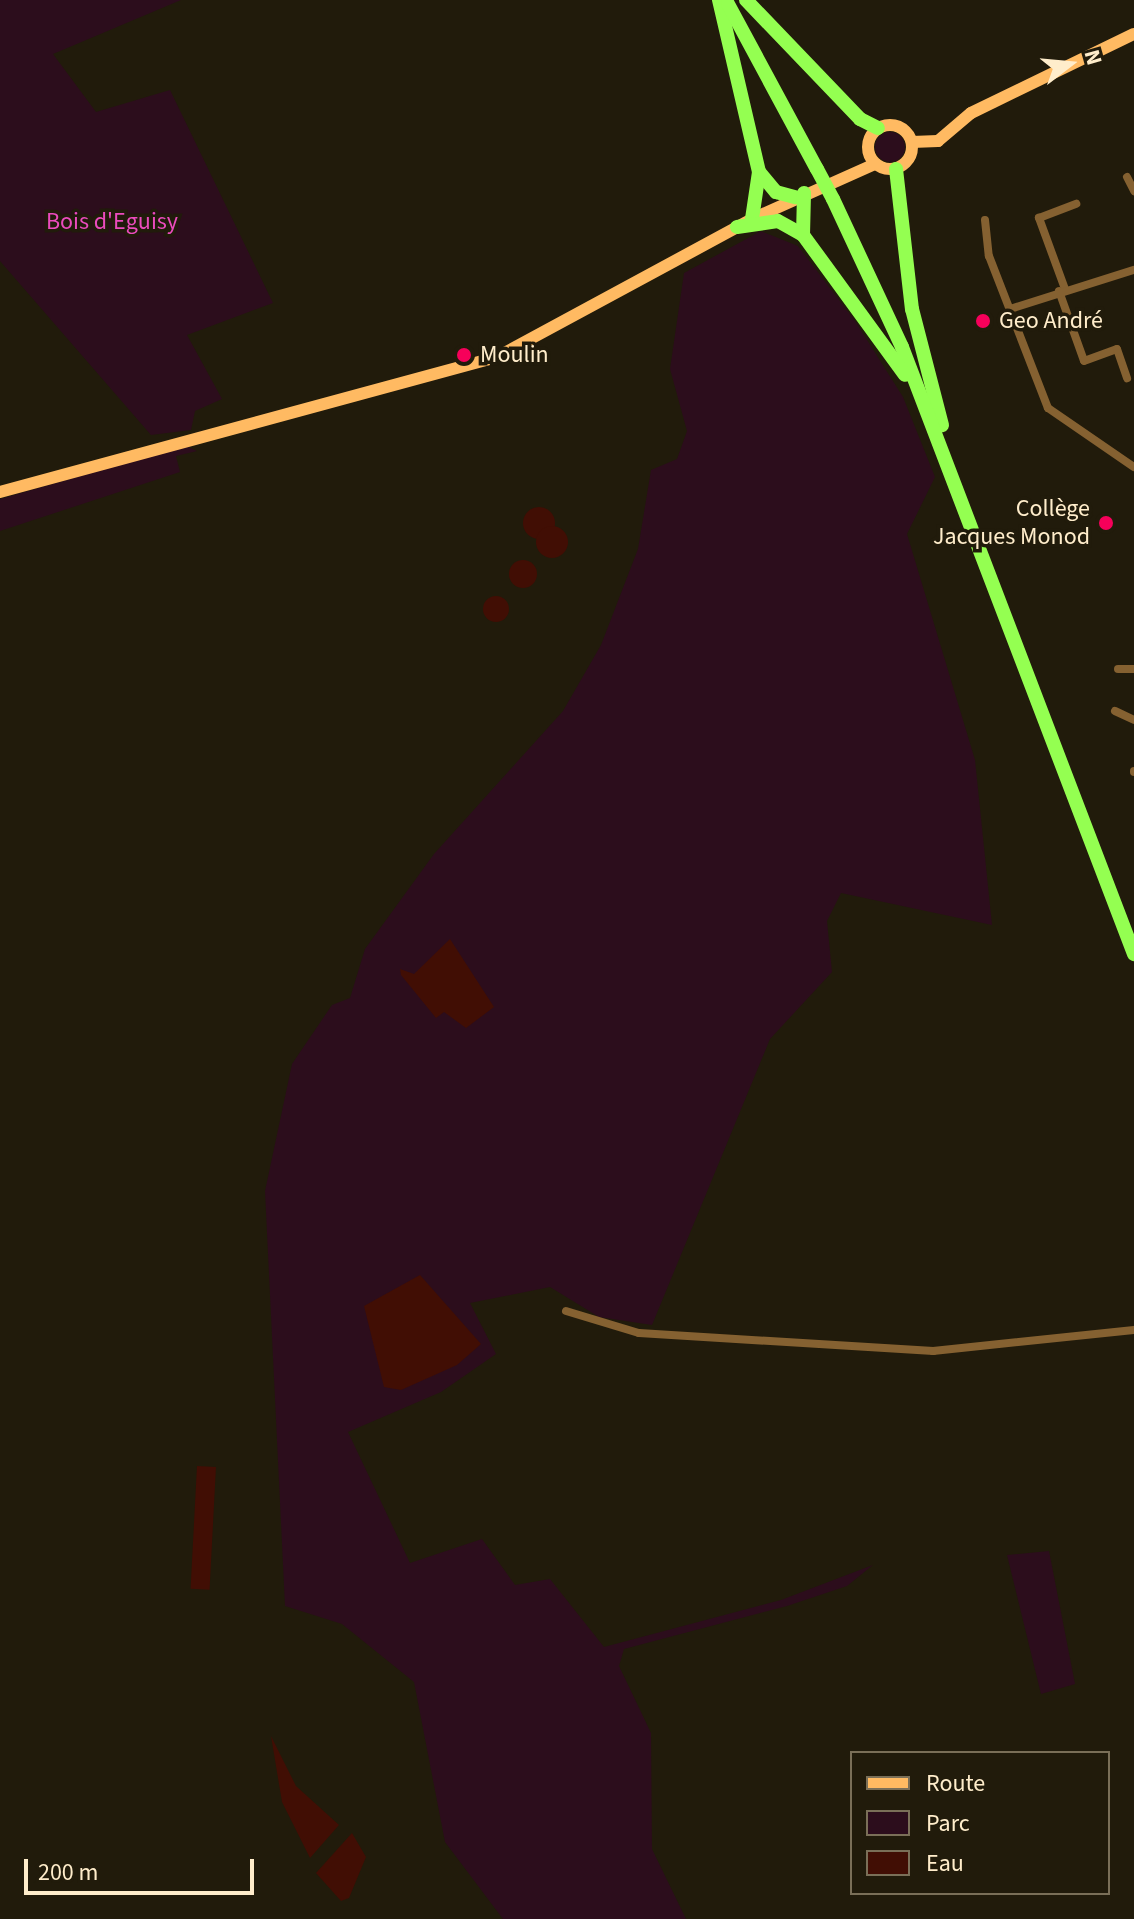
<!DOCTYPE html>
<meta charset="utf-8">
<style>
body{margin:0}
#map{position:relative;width:1134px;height:1919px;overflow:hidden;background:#211b0b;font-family:"Source Sans 3",sans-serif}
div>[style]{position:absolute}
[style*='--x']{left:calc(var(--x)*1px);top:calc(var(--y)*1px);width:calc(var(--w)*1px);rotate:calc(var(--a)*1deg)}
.green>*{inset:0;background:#2c0d1c}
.round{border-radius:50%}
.water>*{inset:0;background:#410e04;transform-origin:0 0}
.minor>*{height:8px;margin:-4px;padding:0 4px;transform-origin:4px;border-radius:4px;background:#856131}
.secondary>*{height:12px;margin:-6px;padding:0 6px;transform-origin:6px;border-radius:6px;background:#ffba62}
.secondary>.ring{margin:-6px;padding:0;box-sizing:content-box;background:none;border:12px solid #ffba62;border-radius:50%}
.trunk>*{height:14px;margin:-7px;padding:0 7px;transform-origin:7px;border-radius:7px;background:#94ff51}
.trunk-bridge>*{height:14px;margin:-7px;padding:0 7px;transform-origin:7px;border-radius:7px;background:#94ff51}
.dots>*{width:22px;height:22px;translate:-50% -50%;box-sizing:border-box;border:4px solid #211b0b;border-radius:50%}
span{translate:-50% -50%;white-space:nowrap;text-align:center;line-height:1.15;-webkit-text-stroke:7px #211b0b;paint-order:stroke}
.park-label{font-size:24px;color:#eb4bbd}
.poi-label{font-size:24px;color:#ffedcb}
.left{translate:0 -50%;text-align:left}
.right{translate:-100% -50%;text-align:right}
.legend{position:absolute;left:850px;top:1751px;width:260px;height:144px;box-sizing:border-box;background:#211b0b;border:2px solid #7a6f58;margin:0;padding:10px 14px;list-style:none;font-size:24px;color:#ffedcb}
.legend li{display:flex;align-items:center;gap:16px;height:40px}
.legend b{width:40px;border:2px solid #7a6f58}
.north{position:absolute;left:1030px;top:24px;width:80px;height:80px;-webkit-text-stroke:6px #211b0b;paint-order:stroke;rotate:74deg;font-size:22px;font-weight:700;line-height:32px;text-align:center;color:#ffedcb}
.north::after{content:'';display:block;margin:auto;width:28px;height:36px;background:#ffedcb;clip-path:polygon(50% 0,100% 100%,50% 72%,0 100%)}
.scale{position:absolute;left:24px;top:1859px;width:230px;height:36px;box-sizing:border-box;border:4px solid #ffedcb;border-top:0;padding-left:10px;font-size:24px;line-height:28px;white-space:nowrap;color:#ffedcb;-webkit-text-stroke:6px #211b0b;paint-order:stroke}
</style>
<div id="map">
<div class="green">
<i style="clip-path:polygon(0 0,181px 0,53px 54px,96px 112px,170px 90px,273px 303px,187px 335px,222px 399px,195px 411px,191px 430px,151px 435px,0 261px)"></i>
<i class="round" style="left:875px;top:132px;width:30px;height:30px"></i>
<i style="clip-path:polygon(761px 231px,798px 246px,855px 321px,903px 397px,935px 477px,907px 534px,975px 760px,992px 925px,841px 893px,827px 921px,832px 972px,770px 1039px,652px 1325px,599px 1317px,550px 1287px,470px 1303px,496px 1354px,441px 1392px,348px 1432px,410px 1563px,482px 1539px,515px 1585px,550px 1579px,604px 1647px,781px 1600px,873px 1565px,847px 1586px,787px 1606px,624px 1649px,619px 1666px,651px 1733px,652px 1849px,686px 1919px,503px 1919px,445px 1842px,414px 1682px,342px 1624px,285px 1606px,265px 1191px,292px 1064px,332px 1005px,350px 998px,365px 949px,434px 854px,563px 711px,601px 645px,638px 549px,651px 470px,677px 459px,687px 431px,670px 369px,684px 273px)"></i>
<i style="clip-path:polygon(186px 446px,197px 451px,176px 456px,180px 472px,0 531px,0 499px)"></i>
<i style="clip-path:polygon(1049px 1551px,1075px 1684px,1041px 1694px,1007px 1555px)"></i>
</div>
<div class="water">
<i class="round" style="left:523px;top:507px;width:32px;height:32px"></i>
<i class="round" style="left:536px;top:526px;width:32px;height:32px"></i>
<i class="round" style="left:509px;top:560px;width:28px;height:28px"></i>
<i class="round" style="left:483px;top:596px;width:26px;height:26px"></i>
<i style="clip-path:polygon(450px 939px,494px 1007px,466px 1028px,444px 1012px,436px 1018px,401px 975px,400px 969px,414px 974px)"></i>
<i style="clip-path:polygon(420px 1275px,481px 1344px,457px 1365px,401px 1390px,384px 1387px,364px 1306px)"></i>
<i style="left:197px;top:1466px;width:19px;height:123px;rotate:3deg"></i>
<i style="clip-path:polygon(271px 1736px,296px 1786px,339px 1825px,310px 1858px,282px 1802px)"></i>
<i style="clip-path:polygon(352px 1833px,366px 1857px,349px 1898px,341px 1901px,316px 1873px)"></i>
</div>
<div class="minor">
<i style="--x:1127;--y:177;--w:16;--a:63"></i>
<i style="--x:985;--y:220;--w:36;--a:84"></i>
<i style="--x:989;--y:256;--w:163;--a:68.8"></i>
<i style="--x:1048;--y:408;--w:104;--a:34.5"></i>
<i style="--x:1065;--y:289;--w:76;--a:-110.1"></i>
<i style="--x:1039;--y:218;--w:40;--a:-21"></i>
<i style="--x:1059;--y:291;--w:74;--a:70.3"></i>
<i style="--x:1084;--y:361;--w:35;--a:-20"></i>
<i style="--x:1117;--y:349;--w:31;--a:71"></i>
<i style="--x:1010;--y:309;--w:130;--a:-17.5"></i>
<i style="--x:1118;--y:669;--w:16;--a:0"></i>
<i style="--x:1115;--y:711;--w:21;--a:25"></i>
<i style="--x:1134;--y:771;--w:1;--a:90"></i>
<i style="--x:566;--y:1311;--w:76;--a:16.8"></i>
<i style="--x:639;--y:1333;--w:295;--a:3.5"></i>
<i style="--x:933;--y:1351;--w:202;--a:-6"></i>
</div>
<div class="secondary">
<i class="ring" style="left:868px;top:125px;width:32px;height:32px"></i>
<i style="--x:912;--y:142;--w:26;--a:-2"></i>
<i style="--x:938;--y:141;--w:43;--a:-40.3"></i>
<i style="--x:971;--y:113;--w:181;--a:-25.9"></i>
<i style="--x:0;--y:492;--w:515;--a:-15.2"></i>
<i style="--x:497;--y:357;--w:290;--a:-28.4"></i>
<i style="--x:752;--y:219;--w:135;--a:-24.1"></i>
</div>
<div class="trunk">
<i style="--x:719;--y:0;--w:177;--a:76.9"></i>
<i style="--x:759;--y:172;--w:48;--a:98.5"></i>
<i style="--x:746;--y:0;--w:165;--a:46.2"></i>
<i style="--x:860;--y:119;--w:20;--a:27"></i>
<i style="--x:728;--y:4;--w:187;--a:61.7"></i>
<i style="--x:896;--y:169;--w:141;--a:83.5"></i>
<i style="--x:912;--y:309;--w:120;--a:75.5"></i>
<i style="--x:760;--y:173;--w:25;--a:50"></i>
<i style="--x:776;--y:192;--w:20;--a:15"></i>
<i style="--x:833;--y:199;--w:163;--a:65"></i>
<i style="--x:902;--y:347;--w:650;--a:69.08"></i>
<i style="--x:737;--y:227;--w:41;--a:-8.3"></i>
<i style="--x:778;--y:221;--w:29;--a:29"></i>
<i style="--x:803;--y:235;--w:173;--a:53.9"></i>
<i style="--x:803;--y:235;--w:42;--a:-88.6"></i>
</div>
<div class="trunk-bridge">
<i style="--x:817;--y:169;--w:34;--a:62"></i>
</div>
<div class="dots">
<i style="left:983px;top:321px;background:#f6005a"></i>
<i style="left:464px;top:355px;background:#f6005a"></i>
<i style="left:1106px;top:523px;background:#f6005a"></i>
</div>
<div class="park-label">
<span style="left:112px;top:222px">Bois d'Eguisy</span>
</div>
<div class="poi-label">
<span class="left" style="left:999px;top:321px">Geo André</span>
<span class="left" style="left:480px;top:355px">Moulin</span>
<span class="right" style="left:1090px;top:523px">Collège<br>Jacques Monod</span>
</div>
<ul class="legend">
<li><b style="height:10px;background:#ffba62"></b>Route</li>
<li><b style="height:22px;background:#2c0d1c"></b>Parc</li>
<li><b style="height:22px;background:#410e04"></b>Eau</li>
</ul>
<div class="north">N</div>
<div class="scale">200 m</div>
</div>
